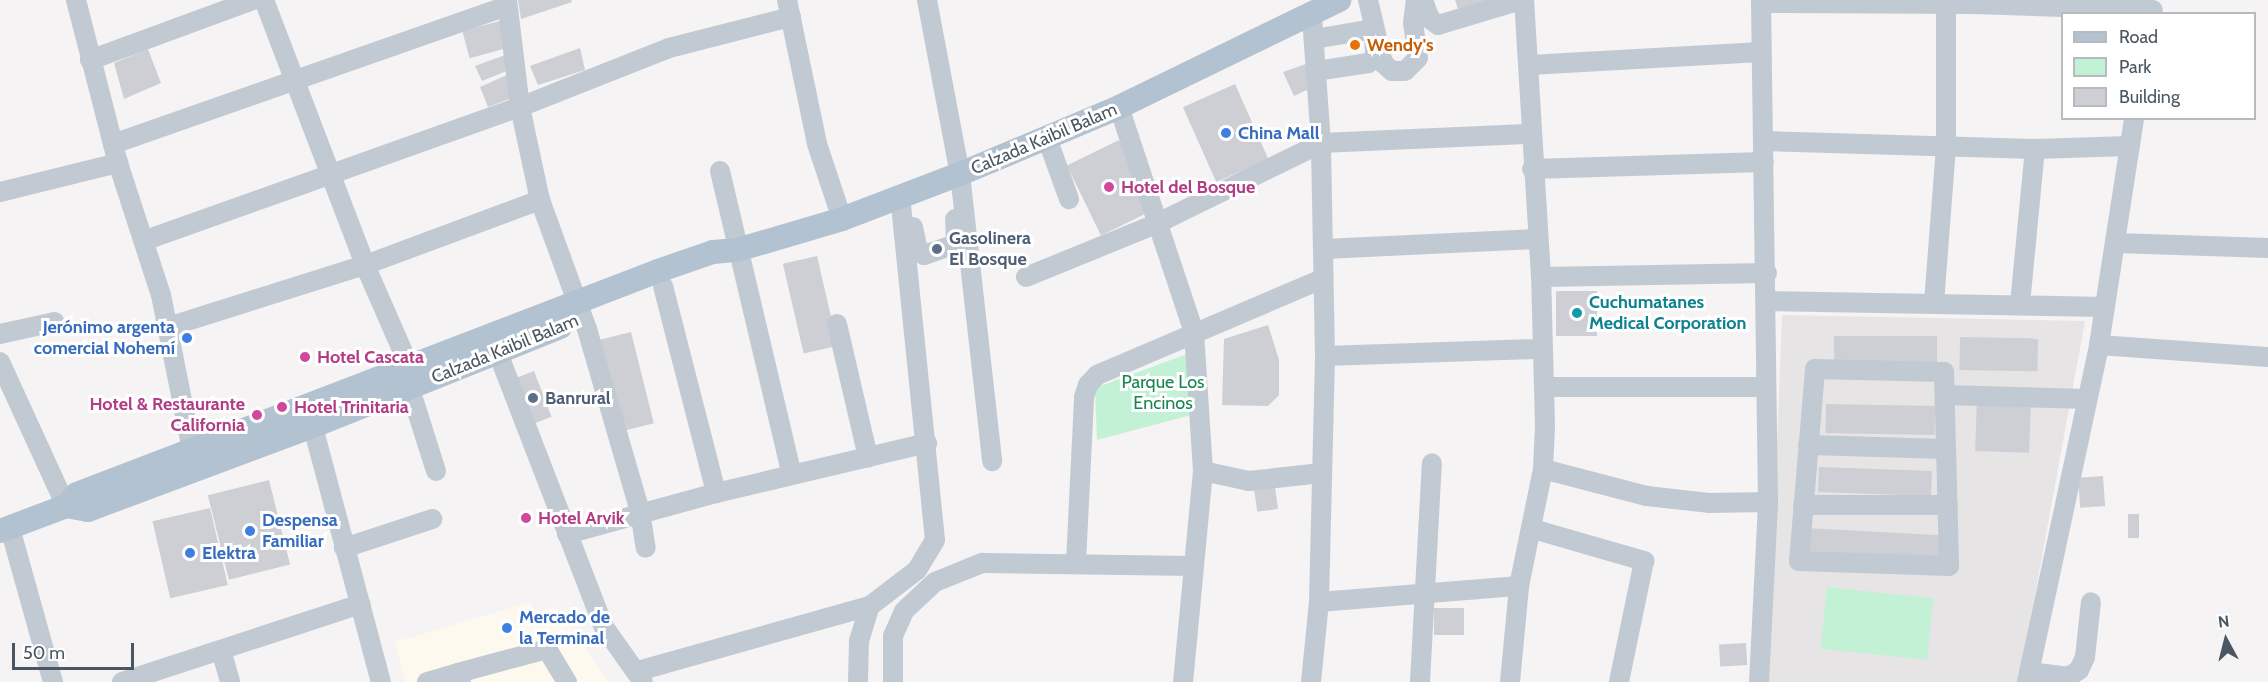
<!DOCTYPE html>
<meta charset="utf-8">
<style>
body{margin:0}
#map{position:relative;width:2268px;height:682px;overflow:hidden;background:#f5f3f3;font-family:Cabin,sans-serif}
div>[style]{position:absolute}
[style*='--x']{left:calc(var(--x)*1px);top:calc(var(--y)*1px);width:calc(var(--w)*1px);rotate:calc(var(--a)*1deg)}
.commercial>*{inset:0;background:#fdf9ef}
.education>*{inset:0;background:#e6e4e5}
.green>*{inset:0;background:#c3f1d5;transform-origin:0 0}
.building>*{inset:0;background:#cdcfd5;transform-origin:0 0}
.minor>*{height:20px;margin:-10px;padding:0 10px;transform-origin:10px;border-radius:10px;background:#c1cad2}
.major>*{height:24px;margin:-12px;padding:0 12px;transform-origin:12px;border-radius:12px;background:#b3c2d1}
.dots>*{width:16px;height:16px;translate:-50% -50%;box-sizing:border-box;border:3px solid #fff;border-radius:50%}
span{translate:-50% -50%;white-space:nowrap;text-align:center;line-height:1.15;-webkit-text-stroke:6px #fff;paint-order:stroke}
.food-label{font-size:18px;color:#c56008;font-weight:700}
.left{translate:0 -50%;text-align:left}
.shop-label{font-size:18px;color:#366cbe;font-weight:700}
.right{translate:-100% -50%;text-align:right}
.street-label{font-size:18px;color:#4a5661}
.hotel-label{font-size:18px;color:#b23c85;font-weight:700}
.service-label{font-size:18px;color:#4e5e75;font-weight:700}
.culture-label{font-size:18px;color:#0d838f;font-weight:700}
.park-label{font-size:18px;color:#17864f}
.legend{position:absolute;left:2061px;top:12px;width:195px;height:108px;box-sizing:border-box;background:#fff;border:2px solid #b7bbc0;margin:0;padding:8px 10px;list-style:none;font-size:18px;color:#4a5661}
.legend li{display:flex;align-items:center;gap:12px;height:30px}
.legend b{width:30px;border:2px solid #b7bbc0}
.north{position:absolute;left:2196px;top:610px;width:60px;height:60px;-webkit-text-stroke:4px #fff;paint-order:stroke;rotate:353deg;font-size:16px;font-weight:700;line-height:24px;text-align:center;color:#4a5661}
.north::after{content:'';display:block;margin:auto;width:21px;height:27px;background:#4a5661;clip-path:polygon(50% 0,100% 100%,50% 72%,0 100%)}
.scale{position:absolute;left:12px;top:643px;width:122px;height:27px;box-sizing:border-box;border:3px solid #4a5661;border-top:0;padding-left:8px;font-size:18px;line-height:21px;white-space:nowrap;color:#4a5661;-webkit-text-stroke:4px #fff;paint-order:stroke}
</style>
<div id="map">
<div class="commercial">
<i style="clip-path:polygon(530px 602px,536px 614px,555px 606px,609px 682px,405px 682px,395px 642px)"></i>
</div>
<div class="education">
<i style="clip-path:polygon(1782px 315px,2085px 321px,2019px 682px,1768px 682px)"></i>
</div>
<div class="green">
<i style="clip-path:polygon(1187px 354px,1195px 414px,1097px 440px,1095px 388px)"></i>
<i style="left:1827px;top:587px;width:107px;height:62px;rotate:6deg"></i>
</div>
<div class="building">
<i style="clip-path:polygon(518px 0,571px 0,572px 2px,521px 19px)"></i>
<i style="clip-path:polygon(1455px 0,1490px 0,1458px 9px)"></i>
<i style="left:500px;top:21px;width:28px;height:39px;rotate:75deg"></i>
<i style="clip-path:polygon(580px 48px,585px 70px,538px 85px,530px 66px)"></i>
<i style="clip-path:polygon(148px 49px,161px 83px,124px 99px,114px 63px)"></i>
<i style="clip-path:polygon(508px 54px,511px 69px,482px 81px,475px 66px)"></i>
<i style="clip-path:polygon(1309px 63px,1313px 87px,1294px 96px,1283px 72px)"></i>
<i style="clip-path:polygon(511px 73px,515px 97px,488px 107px,480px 87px)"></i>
<i style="left:1235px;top:84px;width:82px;height:57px;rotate:66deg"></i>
<i style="left:1119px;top:140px;width:78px;height:58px;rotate:64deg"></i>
<i style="left:817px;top:256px;width:92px;height:35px;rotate:77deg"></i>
<i style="left:1556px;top:291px;width:41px;height:45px"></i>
<i style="clip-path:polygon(1268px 325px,1279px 360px,1279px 395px,1268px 406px,1222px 405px,1224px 339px)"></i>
<i style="left:631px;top:332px;width:94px;height:33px;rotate:76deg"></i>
<i style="left:1937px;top:336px;width:29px;height:103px;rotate:90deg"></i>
<i style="left:1960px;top:337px;width:78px;height:33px;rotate:1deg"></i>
<i style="left:534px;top:371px;width:49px;height:20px;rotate:69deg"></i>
<i style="left:1977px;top:397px;width:54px;height:54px;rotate:2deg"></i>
<i style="left:1826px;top:404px;width:109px;height:29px;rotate:1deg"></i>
<i style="left:1819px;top:467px;width:113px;height:25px;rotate:2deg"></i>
<i style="left:2103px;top:476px;width:30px;height:25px;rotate:86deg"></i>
<i style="left:269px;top:480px;width:87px;height:63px;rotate:76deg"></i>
<i style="left:1275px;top:487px;width:22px;height:21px;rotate:82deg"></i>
<i style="left:210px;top:508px;width:79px;height:59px;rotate:77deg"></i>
<i style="left:2128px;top:514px;width:11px;height:24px"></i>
<i style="left:1805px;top:528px;width:141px;height:23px;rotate:3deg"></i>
<i style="left:1434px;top:608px;width:30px;height:27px"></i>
<i style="left:1746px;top:643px;width:22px;height:27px;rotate:87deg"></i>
</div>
<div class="minor">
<i style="--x:76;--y:0;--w:168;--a:75.6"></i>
<i style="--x:118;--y:163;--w:139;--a:72"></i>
<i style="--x:161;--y:295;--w:158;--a:78.7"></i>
<i style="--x:264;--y:0;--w:284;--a:69.1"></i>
<i style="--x:365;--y:265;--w:112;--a:66.4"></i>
<i style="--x:507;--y:0;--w:108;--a:83.1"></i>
<i style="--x:520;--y:107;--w:95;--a:77.9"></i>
<i style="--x:540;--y:200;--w:137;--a:70"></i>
<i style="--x:587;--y:329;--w:191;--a:73.8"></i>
<i style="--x:640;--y:512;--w:36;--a:81"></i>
<i style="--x:787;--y:0;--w:147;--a:78.2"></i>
<i style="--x:817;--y:144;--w:79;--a:71.6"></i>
<i style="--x:927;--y:0;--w:177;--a:79.3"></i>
<i style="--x:960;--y:174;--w:289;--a:83.6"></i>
<i style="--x:1368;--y:0;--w:65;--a:76.6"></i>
<i style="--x:1383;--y:63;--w:12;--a:42"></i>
<i style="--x:1392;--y:71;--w:13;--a:0"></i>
<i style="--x:1405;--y:71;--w:18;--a:-45"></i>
<i style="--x:1418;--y:58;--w:35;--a:-98"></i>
<i style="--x:1413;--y:23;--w:23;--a:-83"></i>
<i style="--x:1423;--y:0;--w:20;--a:70"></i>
<i style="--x:1430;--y:19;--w:10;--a:37"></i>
<i style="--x:1438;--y:25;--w:87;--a:-16.8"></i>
<i style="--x:1761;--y:3;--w:212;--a:0.3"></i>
<i style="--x:1973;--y:4;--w:180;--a:1.9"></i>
<i style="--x:1314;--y:39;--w:55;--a:-9.5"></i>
<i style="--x:1368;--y:30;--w:8;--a:45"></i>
<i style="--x:1374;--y:36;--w:14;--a:86"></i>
<i style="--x:1375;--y:50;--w:8;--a:90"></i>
<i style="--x:1375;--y:58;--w:9;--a:144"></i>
<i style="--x:1368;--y:63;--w:53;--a:171.3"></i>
<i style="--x:90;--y:60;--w:174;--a:-20.2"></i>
<i style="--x:1530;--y:65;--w:231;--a:-3.2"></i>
<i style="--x:1119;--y:107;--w:237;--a:71.6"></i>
<i style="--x:1194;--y:332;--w:139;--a:86.3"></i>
<i style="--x:1203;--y:471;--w:212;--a:95.4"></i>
<i style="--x:1047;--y:138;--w:65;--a:70.2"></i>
<i style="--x:1764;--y:141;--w:271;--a:1.7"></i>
<i style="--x:2035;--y:149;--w:95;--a:-1.8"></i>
<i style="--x:113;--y:144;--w:417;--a:-19.3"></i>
<i style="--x:1532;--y:169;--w:232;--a:-1.7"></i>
<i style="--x:720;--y:171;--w:312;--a:76.7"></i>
<i style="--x:0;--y:192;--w:122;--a:-13.8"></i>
<i style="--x:913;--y:227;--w:24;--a:78"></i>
<i style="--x:918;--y:250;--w:8;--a:40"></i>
<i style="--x:924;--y:255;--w:34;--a:-19"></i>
<i style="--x:956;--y:244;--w:25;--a:-92"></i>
<i style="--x:146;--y:240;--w:397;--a:-19.6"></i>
<i style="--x:520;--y:107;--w:160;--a:-21.6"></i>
<i style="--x:669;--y:48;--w:126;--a:-14.3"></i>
<i style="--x:2116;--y:243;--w:152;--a:1.9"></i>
<i style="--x:1324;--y:249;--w:214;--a:-2.7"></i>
<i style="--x:1026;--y:277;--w:143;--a:-22.2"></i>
<i style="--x:1158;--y:223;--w:182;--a:-26.1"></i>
<i style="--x:1321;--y:143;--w:210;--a:-2.5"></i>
<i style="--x:1541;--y:277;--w:226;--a:-1"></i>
<i style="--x:663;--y:286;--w:214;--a:75.6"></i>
<i style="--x:1767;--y:301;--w:338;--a:1"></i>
<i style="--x:1934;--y:303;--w:157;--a:-85.6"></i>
<i style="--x:1946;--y:146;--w:143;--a:-90"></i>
<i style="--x:2020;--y:304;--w:156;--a:-84.5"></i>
<i style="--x:837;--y:324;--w:137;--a:76.9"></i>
<i style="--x:168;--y:327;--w:207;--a:-17.5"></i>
<i style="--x:365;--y:265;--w:187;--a:-20.4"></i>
<i style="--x:0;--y:334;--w:56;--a:-12.3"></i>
<i style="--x:2099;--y:345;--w:169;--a:4.1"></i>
<i style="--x:498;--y:353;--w:294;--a:68.9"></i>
<i style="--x:604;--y:627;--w:67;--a:54.7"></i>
<i style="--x:1325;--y:356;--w:215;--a:-1.9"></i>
<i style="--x:0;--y:362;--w:158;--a:65.4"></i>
<i style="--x:1815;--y:369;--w:129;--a:1.3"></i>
<i style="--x:1944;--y:372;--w:194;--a:88.5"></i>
<i style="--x:1949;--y:566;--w:150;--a:-178.1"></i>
<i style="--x:1799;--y:561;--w:193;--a:-85.2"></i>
<i style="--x:1545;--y:387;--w:221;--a:0"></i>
<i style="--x:410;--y:389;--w:86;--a:72.4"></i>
<i style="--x:1945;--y:395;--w:142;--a:1.6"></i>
<i style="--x:309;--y:412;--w:279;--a:75.1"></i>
<i style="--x:1808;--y:445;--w:138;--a:1.7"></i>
<i style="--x:1543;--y:469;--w:107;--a:14.6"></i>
<i style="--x:1647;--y:496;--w:62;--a:6.4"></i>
<i style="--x:1709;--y:503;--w:59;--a:-1"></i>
<i style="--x:1203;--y:471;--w:47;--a:12.3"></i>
<i style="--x:1249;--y:481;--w:73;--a:-6.3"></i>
<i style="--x:1803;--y:505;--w:145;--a:0"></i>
<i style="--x:10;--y:528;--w:160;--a:74.4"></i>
<i style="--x:1533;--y:529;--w:116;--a:16.1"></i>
<i style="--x:1644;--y:561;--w:124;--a:101.7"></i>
<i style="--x:567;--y:534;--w:155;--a:-15.4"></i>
<i style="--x:716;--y:493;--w:217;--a:-13.3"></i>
<i style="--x:344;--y:548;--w:93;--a:-18.2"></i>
<i style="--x:1076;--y:563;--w:166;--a:-87.2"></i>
<i style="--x:1084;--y:397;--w:13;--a:-72"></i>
<i style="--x:1088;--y:385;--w:13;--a:-48"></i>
<i style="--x:1097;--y:375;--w:245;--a:-23.1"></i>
<i style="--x:1319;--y:602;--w:201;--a:-4.6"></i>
<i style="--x:221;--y:650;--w:33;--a:74"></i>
<i style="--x:638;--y:671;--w:241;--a:-15.7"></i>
<i style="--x:2029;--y:672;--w:39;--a:7"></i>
<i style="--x:2068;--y:677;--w:13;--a:-32"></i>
<i style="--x:2079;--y:670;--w:14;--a:-65"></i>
<i style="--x:2085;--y:657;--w:55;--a:-83.8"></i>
<i style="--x:458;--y:673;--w:92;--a:-15.1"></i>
<i style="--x:547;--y:649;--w:39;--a:59"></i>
<i style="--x:122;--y:682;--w:251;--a:-18.1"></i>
<i style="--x:427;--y:682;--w:32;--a:-16"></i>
<i style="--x:458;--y:673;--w:9;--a:72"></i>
<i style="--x:858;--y:682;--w:41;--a:-88.6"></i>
<i style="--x:859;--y:641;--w:37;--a:-73"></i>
<i style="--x:870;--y:606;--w:59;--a:-37.5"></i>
<i style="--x:917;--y:570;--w:35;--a:-59"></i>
<i style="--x:935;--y:540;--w:346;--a:-95.8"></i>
<i style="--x:893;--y:682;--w:46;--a:-90"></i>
<i style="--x:893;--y:636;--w:27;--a:-66"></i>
<i style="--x:904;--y:611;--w:42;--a:-43.1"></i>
<i style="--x:935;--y:582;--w:51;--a:-22"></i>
<i style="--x:982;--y:563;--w:211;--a:0.8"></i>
<i style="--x:1311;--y:682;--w:80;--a:-84.3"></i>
<i style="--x:1319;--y:602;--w:246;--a:-88.6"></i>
<i style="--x:1325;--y:356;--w:213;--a:-91.1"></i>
<i style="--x:1321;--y:143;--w:127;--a:-94.1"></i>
<i style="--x:1420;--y:682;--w:219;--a:-86.9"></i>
<i style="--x:1510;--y:682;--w:96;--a:-84.6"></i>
<i style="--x:1519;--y:586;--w:119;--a:-78.4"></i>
<i style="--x:1543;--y:469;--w:43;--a:-87.3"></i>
<i style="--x:1545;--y:426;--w:149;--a:-91.5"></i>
<i style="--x:1541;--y:277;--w:278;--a:-93.5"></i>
<i style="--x:1759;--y:682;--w:180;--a:-87.1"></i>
<i style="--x:1768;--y:502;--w:502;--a:-90.8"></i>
<i style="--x:2027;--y:682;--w:345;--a:-77.9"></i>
<i style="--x:2099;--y:345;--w:230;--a:-81.2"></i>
</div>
<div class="major">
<i style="--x:66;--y:506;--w:22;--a:10"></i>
<i style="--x:88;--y:510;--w:240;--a:-20.5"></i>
<i style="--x:313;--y:426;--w:266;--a:-21.8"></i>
<i style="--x:0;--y:531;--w:71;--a:-20.7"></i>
<i style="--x:66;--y:506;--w:16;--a:-47"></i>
<i style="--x:77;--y:494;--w:622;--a:-21"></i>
<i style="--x:658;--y:271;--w:58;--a:-19.1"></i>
<i style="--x:713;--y:252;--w:24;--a:-5"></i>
<i style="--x:737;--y:250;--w:109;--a:-16.4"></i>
<i style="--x:842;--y:219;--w:126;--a:-20.9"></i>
<i style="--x:960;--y:174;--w:173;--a:-22.8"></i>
<i style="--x:1119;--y:107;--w:245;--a:-25.9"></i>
</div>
<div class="dots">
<i style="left:1355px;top:45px;background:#e8710a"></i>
<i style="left:1226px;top:133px;background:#3f7fe0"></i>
<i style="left:1109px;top:187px;background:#d1479c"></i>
<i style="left:937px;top:249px;background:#5c6f8a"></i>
<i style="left:1577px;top:313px;background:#0f9aa8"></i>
<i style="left:187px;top:338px;background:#3f7fe0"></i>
<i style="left:305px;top:357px;background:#d1479c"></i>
<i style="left:533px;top:398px;background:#5c6f8a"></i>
<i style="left:282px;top:407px;background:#d1479c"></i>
<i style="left:257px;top:415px;background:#d1479c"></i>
<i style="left:526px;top:518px;background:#d1479c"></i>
<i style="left:250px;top:531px;background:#3f7fe0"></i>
<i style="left:190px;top:553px;background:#3f7fe0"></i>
<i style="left:507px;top:628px;background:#3f7fe0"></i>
</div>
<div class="food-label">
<span class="left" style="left:1367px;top:45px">Wendy's</span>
</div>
<div class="shop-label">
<span class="left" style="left:1238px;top:133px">China Mall</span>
<span class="right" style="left:175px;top:338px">Jerónimo argenta<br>comercial Nohemí</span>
<span class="left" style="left:262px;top:531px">Despensa<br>Familiar</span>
<span class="left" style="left:202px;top:553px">Elektra</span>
<span class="left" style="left:519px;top:628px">Mercado de<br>la Terminal</span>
</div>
<div class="street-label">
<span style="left:1044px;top:139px;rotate:-23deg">Calzada Kaibil Balam</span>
<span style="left:505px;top:349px;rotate:-22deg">Calzada Kaibil Balam</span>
</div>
<div class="hotel-label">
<span class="left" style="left:1121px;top:187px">Hotel del Bosque</span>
<span class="left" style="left:317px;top:357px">Hotel Cascata</span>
<span class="right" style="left:245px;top:415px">Hotel &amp; Restaurante<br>California</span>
<span class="left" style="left:294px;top:407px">Hotel Trinitaria</span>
<span class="left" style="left:538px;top:518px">Hotel Arvik</span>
</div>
<div class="service-label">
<span class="left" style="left:949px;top:249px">Gasolinera<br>El Bosque</span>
<span class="left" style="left:545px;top:398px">Banrural</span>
</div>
<div class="culture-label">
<span class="left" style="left:1589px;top:313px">Cuchumatanes<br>Medical Corporation</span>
</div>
<div class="park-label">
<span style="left:1163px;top:393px">Parque Los<br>Encinos</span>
</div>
<ul class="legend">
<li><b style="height:8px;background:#b3c2d1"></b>Road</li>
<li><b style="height:16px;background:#c3f1d5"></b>Park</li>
<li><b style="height:16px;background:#cdcfd5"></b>Building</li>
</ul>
<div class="north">N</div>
<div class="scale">50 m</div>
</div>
